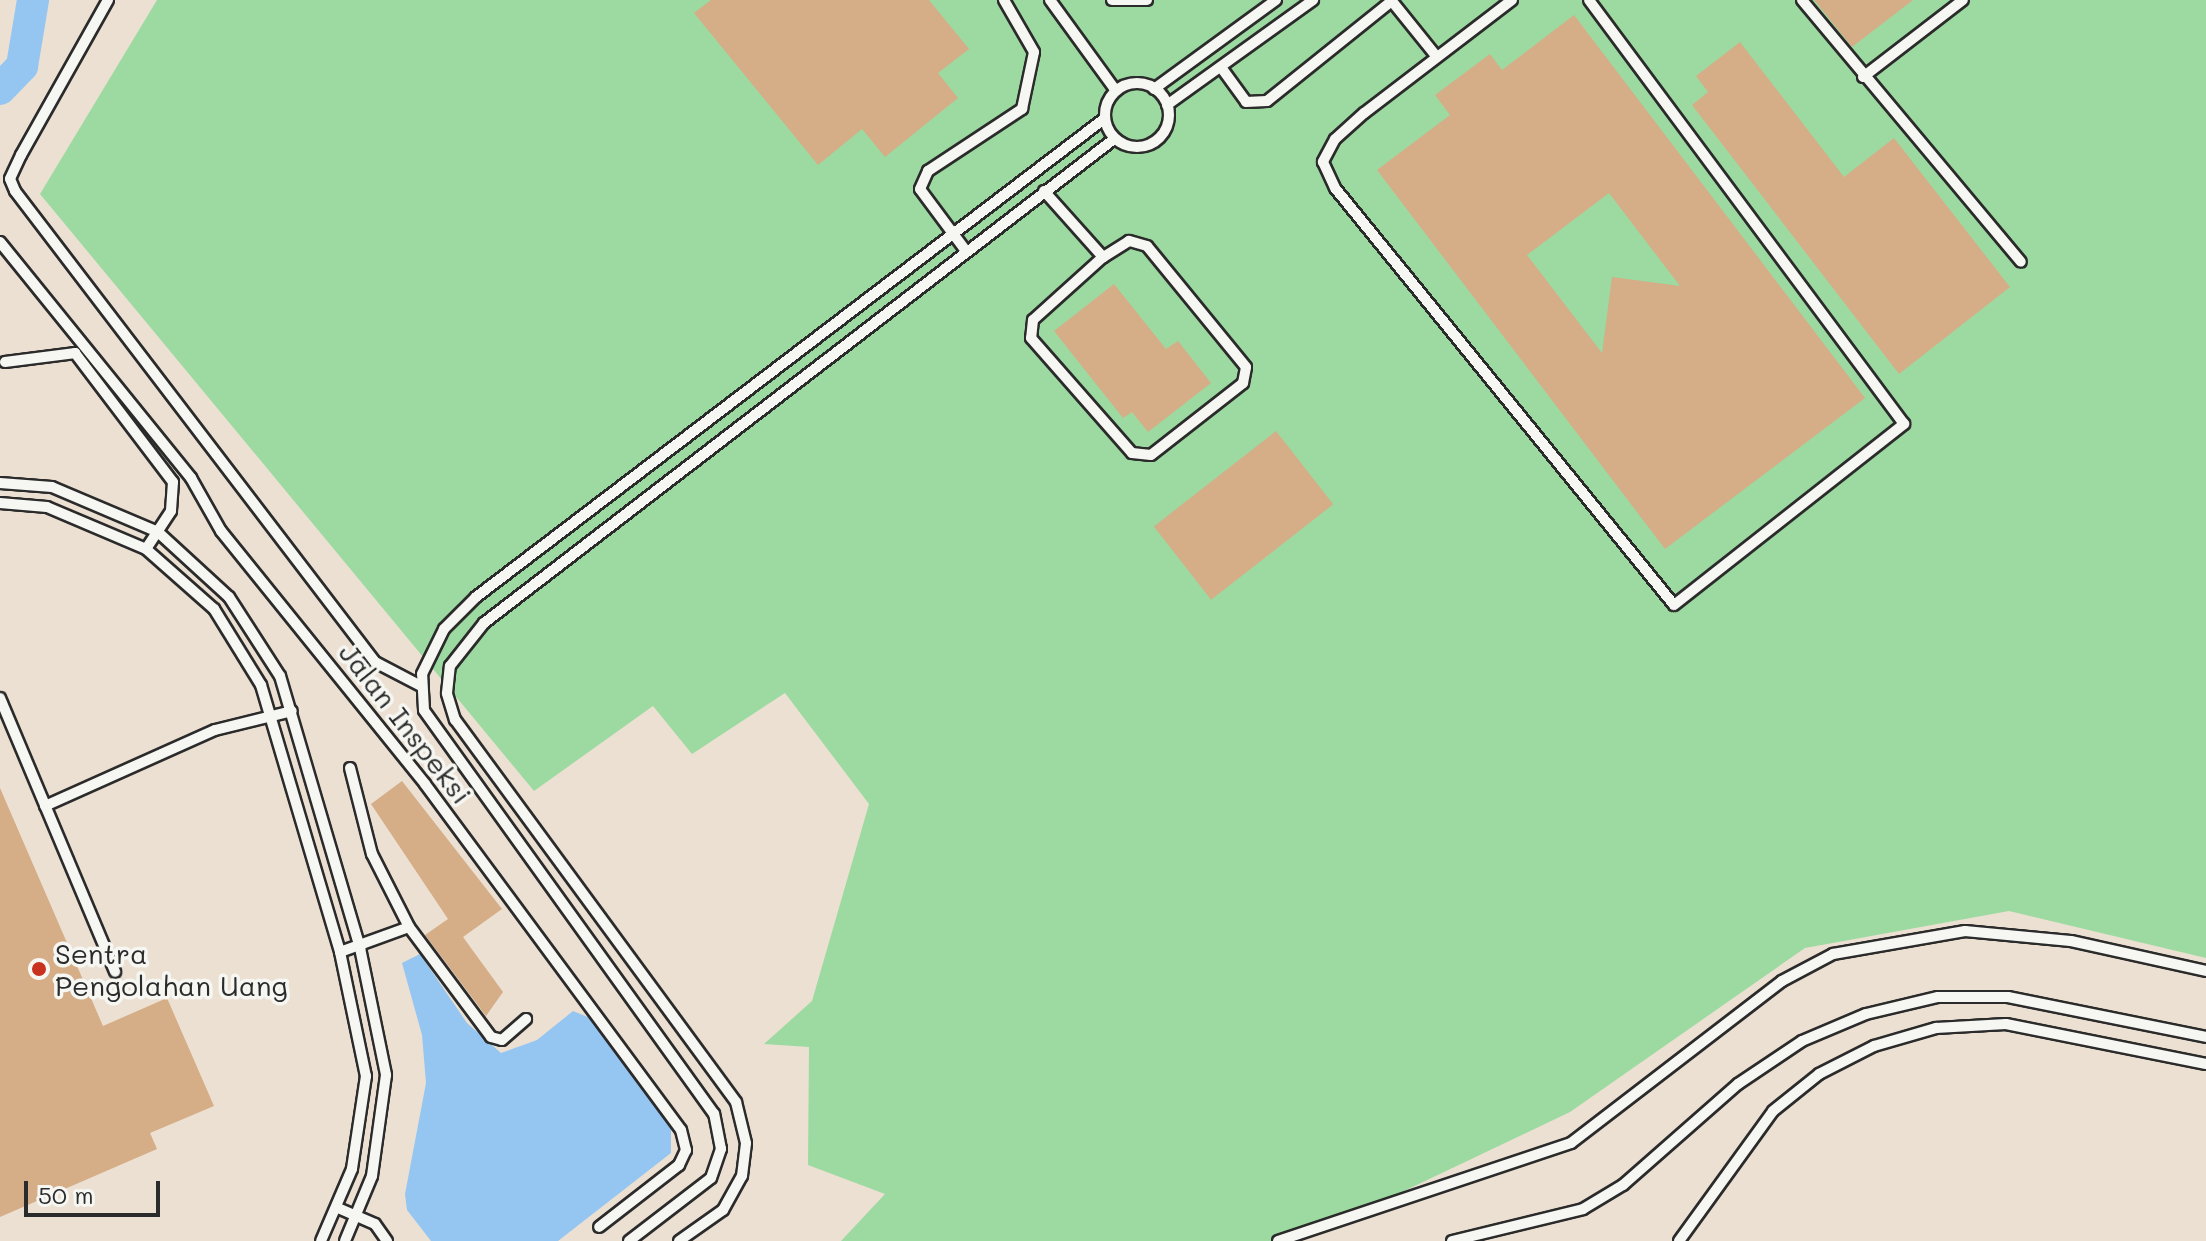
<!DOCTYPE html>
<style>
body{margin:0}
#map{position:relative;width:2206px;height:1241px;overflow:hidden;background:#f6f6f2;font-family:Mali,sans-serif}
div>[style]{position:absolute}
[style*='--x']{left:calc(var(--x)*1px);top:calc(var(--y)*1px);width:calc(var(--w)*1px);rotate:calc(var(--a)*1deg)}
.built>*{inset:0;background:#ece0d2;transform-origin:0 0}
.green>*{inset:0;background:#9ddaa1}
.water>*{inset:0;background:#95c6f1}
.river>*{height:32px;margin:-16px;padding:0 16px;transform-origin:16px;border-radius:16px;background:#95c6f1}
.building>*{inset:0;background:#d5ad86;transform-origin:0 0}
.roads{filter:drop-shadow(2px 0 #2b2b2b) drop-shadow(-2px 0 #2b2b2b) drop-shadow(0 2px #2b2b2b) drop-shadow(0 -2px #2b2b2b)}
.lane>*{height:10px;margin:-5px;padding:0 5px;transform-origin:5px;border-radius:5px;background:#f6f6f2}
.lane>.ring{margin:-5px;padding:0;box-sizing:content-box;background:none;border:10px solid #f6f6f2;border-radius:50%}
.dots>*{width:22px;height:22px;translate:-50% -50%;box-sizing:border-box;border:4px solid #f6f6f2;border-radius:50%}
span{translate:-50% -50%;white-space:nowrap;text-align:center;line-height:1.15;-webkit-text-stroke:7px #f6f6f2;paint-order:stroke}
.street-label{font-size:28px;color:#2b2b2b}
.poi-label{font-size:28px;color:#2b2b2b}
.left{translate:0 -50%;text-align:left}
.scale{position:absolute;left:24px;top:1181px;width:136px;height:36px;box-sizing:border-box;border:4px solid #2b2b2b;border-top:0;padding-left:10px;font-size:24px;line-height:28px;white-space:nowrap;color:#2b2b2b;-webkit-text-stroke:6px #f6f6f2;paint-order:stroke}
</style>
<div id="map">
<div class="built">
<i style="left:0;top:0;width:2206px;height:1241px"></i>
</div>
<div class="green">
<i style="clip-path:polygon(157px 0,2206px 0,2206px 958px,2009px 911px,1805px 948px,1570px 1112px,1299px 1241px,841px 1241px,885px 1194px,808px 1165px,809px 1047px,764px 1044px,812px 1001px,869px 804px,785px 693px,692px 754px,653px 706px,534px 791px,40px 194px)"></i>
</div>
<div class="water">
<i style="clip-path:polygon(420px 954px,467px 1023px,501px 1053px,537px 1040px,573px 1011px,595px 1020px,671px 1124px,671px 1153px,558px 1241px,431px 1241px,407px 1210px,405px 1194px,426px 1083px,422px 1035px,402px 963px)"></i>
</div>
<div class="river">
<i style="--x:0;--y:89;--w:32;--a:-46"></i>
<i style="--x:22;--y:66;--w:67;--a:-80.5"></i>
</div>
<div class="building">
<i style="clip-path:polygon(711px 0,929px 0,969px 49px,938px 73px,958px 98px,885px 157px,862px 129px,818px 165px,694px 13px)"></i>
<i style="clip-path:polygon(1814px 0,1913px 0,1852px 47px)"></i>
<i style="clip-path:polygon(evenodd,1574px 15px,1865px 398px,1665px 549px,1377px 170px,1450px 115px,1435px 95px,1490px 54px,1502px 70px,1574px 15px,1609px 193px,1680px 286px,1612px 277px,1602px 353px,1527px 255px,1609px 193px)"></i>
<i style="clip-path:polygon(1740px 42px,1844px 177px,1894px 138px,2010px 287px,1899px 374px,1692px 105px,1708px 92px,1696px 76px)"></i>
<i style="clip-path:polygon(1114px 284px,1166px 349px,1178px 341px,1211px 383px,1148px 432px,1132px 412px,1123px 418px,1054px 331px)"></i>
<i style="left:1276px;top:431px;width:93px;height:155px;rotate:52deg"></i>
<i style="clip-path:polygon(402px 781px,502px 909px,463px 937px,503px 992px,486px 1016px,425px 935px,448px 919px,371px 804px)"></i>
<i style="clip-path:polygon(0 788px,103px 1026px,167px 998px,214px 1106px,150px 1133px,157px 1149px,0 1217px)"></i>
</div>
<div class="roads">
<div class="lane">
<i style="--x:108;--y:0;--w:178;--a:119.3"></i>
<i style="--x:21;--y:155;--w:26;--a:115"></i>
<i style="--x:10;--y:179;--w:13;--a:67"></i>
<i style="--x:15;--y:191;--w:593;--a:52.61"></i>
<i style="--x:375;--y:662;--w:50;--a:27.6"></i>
<i style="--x:1050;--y:0;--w:112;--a:54"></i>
<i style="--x:1112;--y:0;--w:35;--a:0"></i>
<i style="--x:1391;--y:0;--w:73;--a:51.1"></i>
<i style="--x:1512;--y:0;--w:186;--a:142.6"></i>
<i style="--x:1364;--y:113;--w:39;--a:138"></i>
<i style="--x:1335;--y:139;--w:26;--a:118"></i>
<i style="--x:1323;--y:162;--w:29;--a:65"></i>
<i style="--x:1335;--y:188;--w:537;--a:50.89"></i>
<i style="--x:1674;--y:605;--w:293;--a:-38.2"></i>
<i style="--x:1904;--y:424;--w:528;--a:-126.61"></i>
<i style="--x:1802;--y:0;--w:341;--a:50.1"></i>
<i style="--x:1223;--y:70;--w:39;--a:54"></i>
<i style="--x:1246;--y:102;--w:21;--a:-3"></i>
<i style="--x:1267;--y:101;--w:160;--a:-38.7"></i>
<i style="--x:1863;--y:77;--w:126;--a:-37.6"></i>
<i class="ring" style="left:1105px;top:83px;width:54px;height:54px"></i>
<i style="--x:1154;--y:89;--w:151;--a:-36.1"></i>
<i style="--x:1167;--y:105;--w:180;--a:-35.7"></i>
<i style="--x:1044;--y:191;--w:89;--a:48.2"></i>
<i style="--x:1103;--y:257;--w:94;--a:138"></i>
<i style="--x:1033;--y:320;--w:18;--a:96"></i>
<i style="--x:1031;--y:338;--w:153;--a:48.7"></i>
<i style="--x:1132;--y:453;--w:19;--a:6"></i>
<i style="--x:1151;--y:455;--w:117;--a:-38"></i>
<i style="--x:1243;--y:383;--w:16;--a:-79"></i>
<i style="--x:1246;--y:367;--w:156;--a:-129.3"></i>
<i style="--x:1147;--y:246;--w:19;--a:-164"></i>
<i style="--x:1129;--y:241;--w:31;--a:148"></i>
<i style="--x:0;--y:242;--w:304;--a:51"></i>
<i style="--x:191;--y:478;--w:61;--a:60.5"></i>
<i style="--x:221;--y:531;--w:325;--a:51.1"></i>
<i style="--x:425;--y:784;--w:430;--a:53.5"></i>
<i style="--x:681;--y:1130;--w:21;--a:76"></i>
<i style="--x:686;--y:1150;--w:17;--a:115"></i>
<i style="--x:679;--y:1165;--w:101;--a:142.2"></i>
<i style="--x:966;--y:251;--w:77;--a:-126.6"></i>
<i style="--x:920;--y:189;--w:20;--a:-66"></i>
<i style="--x:928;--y:171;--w:113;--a:-33.4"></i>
<i style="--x:1022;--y:109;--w:58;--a:-78.1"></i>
<i style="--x:1034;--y:52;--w:60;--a:-120"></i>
<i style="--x:5;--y:362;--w:71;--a:-7.3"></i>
<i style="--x:75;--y:353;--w:162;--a:52.8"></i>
<i style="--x:173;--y:482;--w:29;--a:94"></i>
<i style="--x:171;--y:511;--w:45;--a:123.3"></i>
<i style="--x:0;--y:483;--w:52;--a:4.4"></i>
<i style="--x:52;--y:487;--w:115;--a:23"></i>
<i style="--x:158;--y:532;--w:96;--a:42.5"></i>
<i style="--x:229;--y:597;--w:94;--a:57.2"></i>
<i style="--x:280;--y:676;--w:284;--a:73.6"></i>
<i style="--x:360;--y:948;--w:130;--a:78.4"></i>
<i style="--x:386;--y:1075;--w:102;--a:97.9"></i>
<i style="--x:372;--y:1176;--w:70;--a:112.6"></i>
<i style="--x:0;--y:503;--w:47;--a:4.9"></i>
<i style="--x:47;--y:507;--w:108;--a:23"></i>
<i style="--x:146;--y:549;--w:91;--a:41.4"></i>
<i style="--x:214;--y:609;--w:89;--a:58.3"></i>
<i style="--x:261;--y:685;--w:278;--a:73.5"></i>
<i style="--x:340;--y:952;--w:127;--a:78.2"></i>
<i style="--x:366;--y:1076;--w:94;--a:98.6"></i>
<i style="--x:352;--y:1169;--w:78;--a:113.3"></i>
<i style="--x:0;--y:698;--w:297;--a:67.2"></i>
<i style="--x:350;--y:768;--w:89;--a:75.7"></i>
<i style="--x:372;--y:854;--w:82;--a:63.1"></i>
<i style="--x:409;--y:927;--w:137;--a:53.3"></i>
<i style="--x:491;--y:1037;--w:11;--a:15"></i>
<i style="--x:502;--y:1040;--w:32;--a:-41"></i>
<i style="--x:45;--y:806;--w:186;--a:-24.1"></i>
<i style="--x:215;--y:730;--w:79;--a:-13.9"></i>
<i style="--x:340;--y:952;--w:73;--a:-19.9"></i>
<i style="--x:338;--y:1208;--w:40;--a:23.4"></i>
<i style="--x:375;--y:1224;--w:21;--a:55"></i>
<i style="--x:629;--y:1241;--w:103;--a:-37.5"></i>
<i style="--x:711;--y:1178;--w:31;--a:-71"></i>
<i style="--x:721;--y:1149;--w:36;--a:-101"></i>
<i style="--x:714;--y:1114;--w:497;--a:-125.7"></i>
<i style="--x:424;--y:710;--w:36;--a:-93"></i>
<i style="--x:422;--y:674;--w:50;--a:-63.9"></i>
<i style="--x:444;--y:629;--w:45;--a:-45"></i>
<i style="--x:476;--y:597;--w:789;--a:-37.28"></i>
<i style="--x:679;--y:1241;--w:54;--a:-35.2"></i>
<i style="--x:723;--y:1210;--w:39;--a:-61"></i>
<i style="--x:742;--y:1176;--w:33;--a:-83"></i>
<i style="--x:746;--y:1143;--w:42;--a:-103.7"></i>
<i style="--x:736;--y:1102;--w:474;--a:-126.3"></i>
<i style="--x:455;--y:720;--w:28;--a:-107"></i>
<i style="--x:447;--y:693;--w:27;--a:-84"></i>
<i style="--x:450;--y:666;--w:55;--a:-51.7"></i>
<i style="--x:484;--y:623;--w:794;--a:-37.53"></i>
<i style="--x:1278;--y:1241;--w:309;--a:-18.5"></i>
<i style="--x:1571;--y:1143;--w:266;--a:-37.5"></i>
<i style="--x:1782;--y:981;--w:58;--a:-27.9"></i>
<i style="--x:1833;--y:954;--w:134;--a:-9.9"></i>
<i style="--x:1965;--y:931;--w:106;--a:5.4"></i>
<i style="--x:2071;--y:941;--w:138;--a:12.5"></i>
<i style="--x:1452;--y:1241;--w:135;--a:-13.7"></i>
<i style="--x:1583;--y:1209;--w:47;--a:-31"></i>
<i style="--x:1623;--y:1185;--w:153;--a:-41.3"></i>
<i style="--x:1738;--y:1084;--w:77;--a:-33.9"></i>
<i style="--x:1802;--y:1041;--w:69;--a:-22.9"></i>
<i style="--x:1866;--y:1014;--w:74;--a:-13.3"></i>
<i style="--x:1938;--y:997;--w:70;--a:0"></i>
<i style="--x:2008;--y:997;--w:202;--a:11.4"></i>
<i style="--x:1679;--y:1241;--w:160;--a:-54.1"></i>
<i style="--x:1773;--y:1111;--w:59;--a:-38.8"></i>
<i style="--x:1819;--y:1074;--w:62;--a:-27"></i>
<i style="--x:1874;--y:1046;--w:65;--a:-16.2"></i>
<i style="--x:1936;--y:1028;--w:70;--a:-3.3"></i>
<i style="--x:2006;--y:1024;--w:204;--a:11.3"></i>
</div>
</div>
<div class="dots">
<i style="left:39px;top:969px;background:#c8321e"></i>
</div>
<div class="street-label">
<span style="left:406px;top:723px;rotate:52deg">Jalan Inspeksi</span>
</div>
<div class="poi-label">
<span class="left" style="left:55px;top:969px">Sentra<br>Pengolahan Uang</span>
</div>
<div class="scale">50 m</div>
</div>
